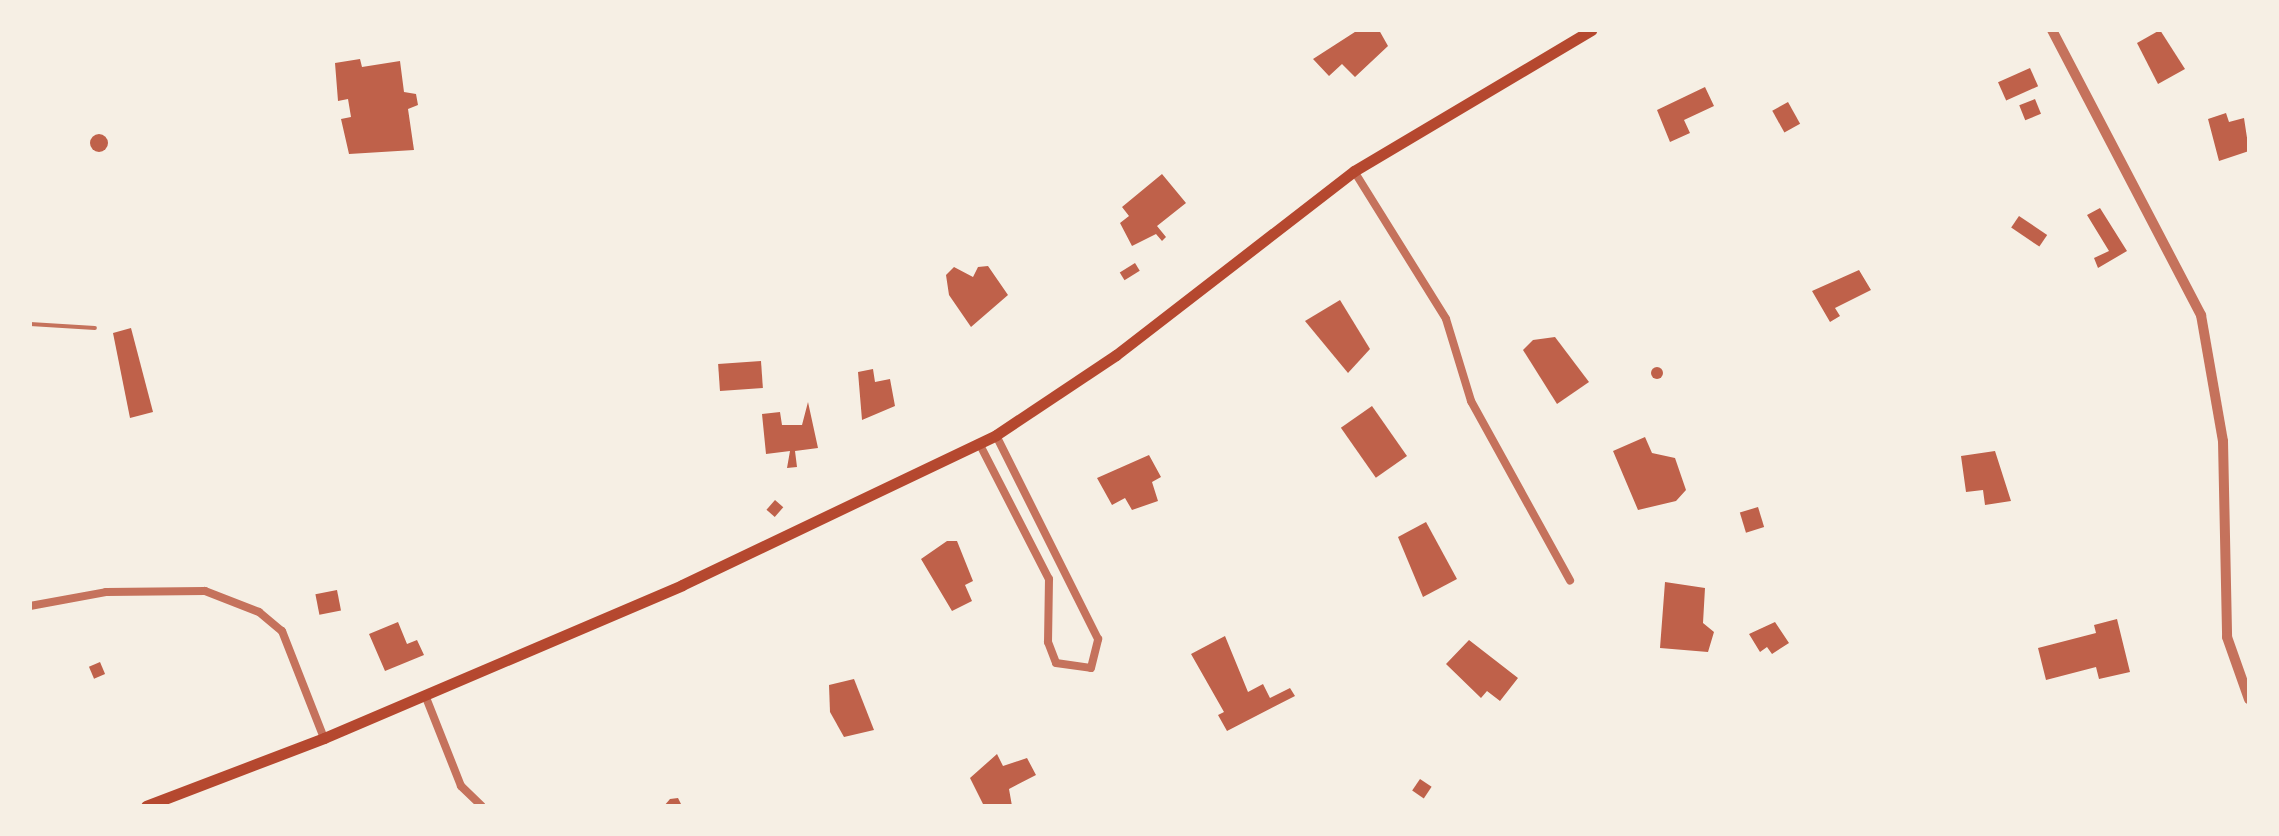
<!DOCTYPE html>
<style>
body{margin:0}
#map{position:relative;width:2279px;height:836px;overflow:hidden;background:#f6efe4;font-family:Raleway,sans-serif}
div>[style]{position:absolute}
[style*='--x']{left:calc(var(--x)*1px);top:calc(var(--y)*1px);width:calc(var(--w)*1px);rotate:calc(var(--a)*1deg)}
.building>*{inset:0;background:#bf614a;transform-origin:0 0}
.round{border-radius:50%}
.service>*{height:4px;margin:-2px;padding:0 2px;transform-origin:2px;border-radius:2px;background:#c5725c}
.minor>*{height:8px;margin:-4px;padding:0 4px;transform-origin:4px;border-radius:4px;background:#c5725c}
.tertiary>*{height:10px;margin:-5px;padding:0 5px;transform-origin:5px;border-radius:5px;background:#c5725c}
.secondary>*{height:11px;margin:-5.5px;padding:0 5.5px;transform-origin:5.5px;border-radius:5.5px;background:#b5482f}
span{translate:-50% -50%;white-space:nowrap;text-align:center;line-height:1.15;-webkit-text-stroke:10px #f6efe4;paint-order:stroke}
.frame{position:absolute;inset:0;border:32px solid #f6efe4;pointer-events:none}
</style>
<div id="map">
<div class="building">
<i style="clip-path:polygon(1358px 30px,1379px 30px,1388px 46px,1355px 77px,1342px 64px,1329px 76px,1313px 59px)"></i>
<i style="clip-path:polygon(2160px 30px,2185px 69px,2158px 84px,2137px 43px)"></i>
<i style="clip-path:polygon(360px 59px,362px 67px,400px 61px,404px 92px,416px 94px,418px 105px,408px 109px,414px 150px,349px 154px,341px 119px,351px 117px,348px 99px,338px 101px,335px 63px)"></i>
<i style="left:2030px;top:68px;width:20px;height:35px;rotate:66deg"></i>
<i style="clip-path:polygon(1705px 87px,1714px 106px,1684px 120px,1690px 133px,1670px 142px,1657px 110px)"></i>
<i style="left:2035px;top:99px;width:16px;height:17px;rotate:68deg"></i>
<i style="left:1788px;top:102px;width:25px;height:18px;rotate:61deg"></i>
<i style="clip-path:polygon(2226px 113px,2229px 122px,2244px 118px,2249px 151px,2219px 161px,2208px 119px)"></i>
<i class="round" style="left:90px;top:134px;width:18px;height:18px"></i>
<i style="clip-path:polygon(1162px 174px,1186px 203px,1157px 226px,1166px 237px,1162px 241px,1156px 234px,1132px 246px,1120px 223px,1129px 216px,1122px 207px)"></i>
<i style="clip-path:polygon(2100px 208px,2127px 251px,2098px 268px,2094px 258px,2109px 251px,2087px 215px)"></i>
<i style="left:2019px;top:216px;width:34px;height:14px;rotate:34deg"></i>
<i style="left:1135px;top:263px;width:9px;height:18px;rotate:58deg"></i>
<i style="clip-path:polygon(988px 266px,1008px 295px,971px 327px,949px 295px,946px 275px,954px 267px,973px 277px,978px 267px)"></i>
<i style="clip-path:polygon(1859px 270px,1871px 290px,1835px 308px,1840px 316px,1830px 322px,1812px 291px)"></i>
<i style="clip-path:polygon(1340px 300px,1370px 349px,1348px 373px,1305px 321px)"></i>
<i style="clip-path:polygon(131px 328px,153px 412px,130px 418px,113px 333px)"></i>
<i style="clip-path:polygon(1555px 337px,1589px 382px,1557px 404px,1523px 350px,1533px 340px)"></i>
<i style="left:761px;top:361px;width:27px;height:43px;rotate:86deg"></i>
<i class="round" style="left:1651px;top:367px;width:12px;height:12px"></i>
<i style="clip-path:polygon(873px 369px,875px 382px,890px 379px,895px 406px,862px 420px,858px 372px)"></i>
<i style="clip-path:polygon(808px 402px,818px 448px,795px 451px,797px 467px,787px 468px,790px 451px,766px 454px,762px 414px,780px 412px,782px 425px,802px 425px)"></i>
<i style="left:1372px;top:406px;width:61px;height:38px;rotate:55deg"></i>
<i style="clip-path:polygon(1645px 437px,1652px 453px,1675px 458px,1686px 490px,1676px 501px,1638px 510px,1613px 451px)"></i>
<i style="clip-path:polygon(1995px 451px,2011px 501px,1985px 505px,1983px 490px,1966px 492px,1961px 456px)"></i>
<i style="clip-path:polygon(1149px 455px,1161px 477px,1152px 482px,1158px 501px,1132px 510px,1125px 498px,1112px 505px,1097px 478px)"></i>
<i style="left:775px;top:500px;width:11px;height:13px;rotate:41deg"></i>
<i style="left:1758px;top:507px;width:21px;height:19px;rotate:73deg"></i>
<i style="clip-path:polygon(1426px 522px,1457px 579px,1423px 597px,1398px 537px)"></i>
<i style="clip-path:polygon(947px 541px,957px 541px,973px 581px,965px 585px,972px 601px,952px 611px,921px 559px)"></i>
<i style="clip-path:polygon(1665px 582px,1705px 588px,1703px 623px,1714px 632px,1708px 652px,1660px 648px)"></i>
<i style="left:337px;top:590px;width:21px;height:22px;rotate:79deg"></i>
<i style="clip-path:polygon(2117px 619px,2130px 672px,2099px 679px,2096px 667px,2046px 680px,2038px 648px,2096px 633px,2094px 625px)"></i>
<i style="clip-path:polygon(398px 622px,407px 644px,417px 640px,424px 655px,385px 671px,369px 634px)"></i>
<i style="clip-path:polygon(1775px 622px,1789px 643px,1772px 654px,1767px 647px,1760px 652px,1749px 634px)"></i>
<i style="clip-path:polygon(1225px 636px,1248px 692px,1263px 684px,1270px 698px,1290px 688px,1295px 696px,1227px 731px,1218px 715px,1224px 712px,1191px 654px)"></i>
<i style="clip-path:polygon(1469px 640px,1518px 678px,1500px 701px,1487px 691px,1481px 698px,1446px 664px)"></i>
<i style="left:100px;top:662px;width:13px;height:12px;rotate:67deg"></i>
<i style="clip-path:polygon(854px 679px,874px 730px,844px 737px,830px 712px,829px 685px)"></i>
<i style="clip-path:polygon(997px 754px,1003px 766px,1027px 758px,1036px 775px,1009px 789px,1012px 806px,984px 806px,970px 778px)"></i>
<i style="left:1420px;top:779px;width:14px;height:14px;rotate:34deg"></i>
<i style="clip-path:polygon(678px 798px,682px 806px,664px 806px,670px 799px)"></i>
</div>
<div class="service">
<i style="--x:30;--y:324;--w:65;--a:3.5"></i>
</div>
<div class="minor">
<i style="--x:1354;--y:171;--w:174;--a:58.1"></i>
<i style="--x:1446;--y:319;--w:86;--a:73"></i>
<i style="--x:1471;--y:401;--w:205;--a:61.1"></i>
<i style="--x:979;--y:443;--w:153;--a:62.8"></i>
<i style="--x:1049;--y:579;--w:63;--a:90.9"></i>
<i style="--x:1048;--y:642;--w:22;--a:69"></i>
<i style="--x:1056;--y:663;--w:35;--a:8"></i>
<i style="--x:1091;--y:668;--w:30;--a:-76"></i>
<i style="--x:1098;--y:639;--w:228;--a:-116.6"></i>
<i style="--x:30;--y:606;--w:77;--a:-10.4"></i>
<i style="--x:106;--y:592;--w:99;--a:-0.6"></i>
<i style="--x:205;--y:591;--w:58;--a:21.3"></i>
<i style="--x:259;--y:612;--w:30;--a:40"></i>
<i style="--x:282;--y:631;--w:115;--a:68.6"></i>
<i style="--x:425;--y:695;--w:98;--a:68.4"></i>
<i style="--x:461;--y:786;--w:29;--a:44"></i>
</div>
<div class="tertiary">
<i style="--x:2052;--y:30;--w:322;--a:62.4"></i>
<i style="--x:2201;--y:315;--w:128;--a:80.1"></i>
<i style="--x:2223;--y:441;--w:196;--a:88.8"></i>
<i style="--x:2227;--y:637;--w:66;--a:70.5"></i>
</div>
<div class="secondary">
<i style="--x:146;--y:806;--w:191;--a:-20.9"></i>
<i style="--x:324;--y:738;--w:389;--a:-23.1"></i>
<i style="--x:682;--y:585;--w:348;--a:-25.5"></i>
<i style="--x:996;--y:435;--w:144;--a:-33.7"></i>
<i style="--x:1116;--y:355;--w:301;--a:-37.7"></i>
<i style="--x:1354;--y:171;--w:276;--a:-30.7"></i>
</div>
<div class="frame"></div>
</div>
